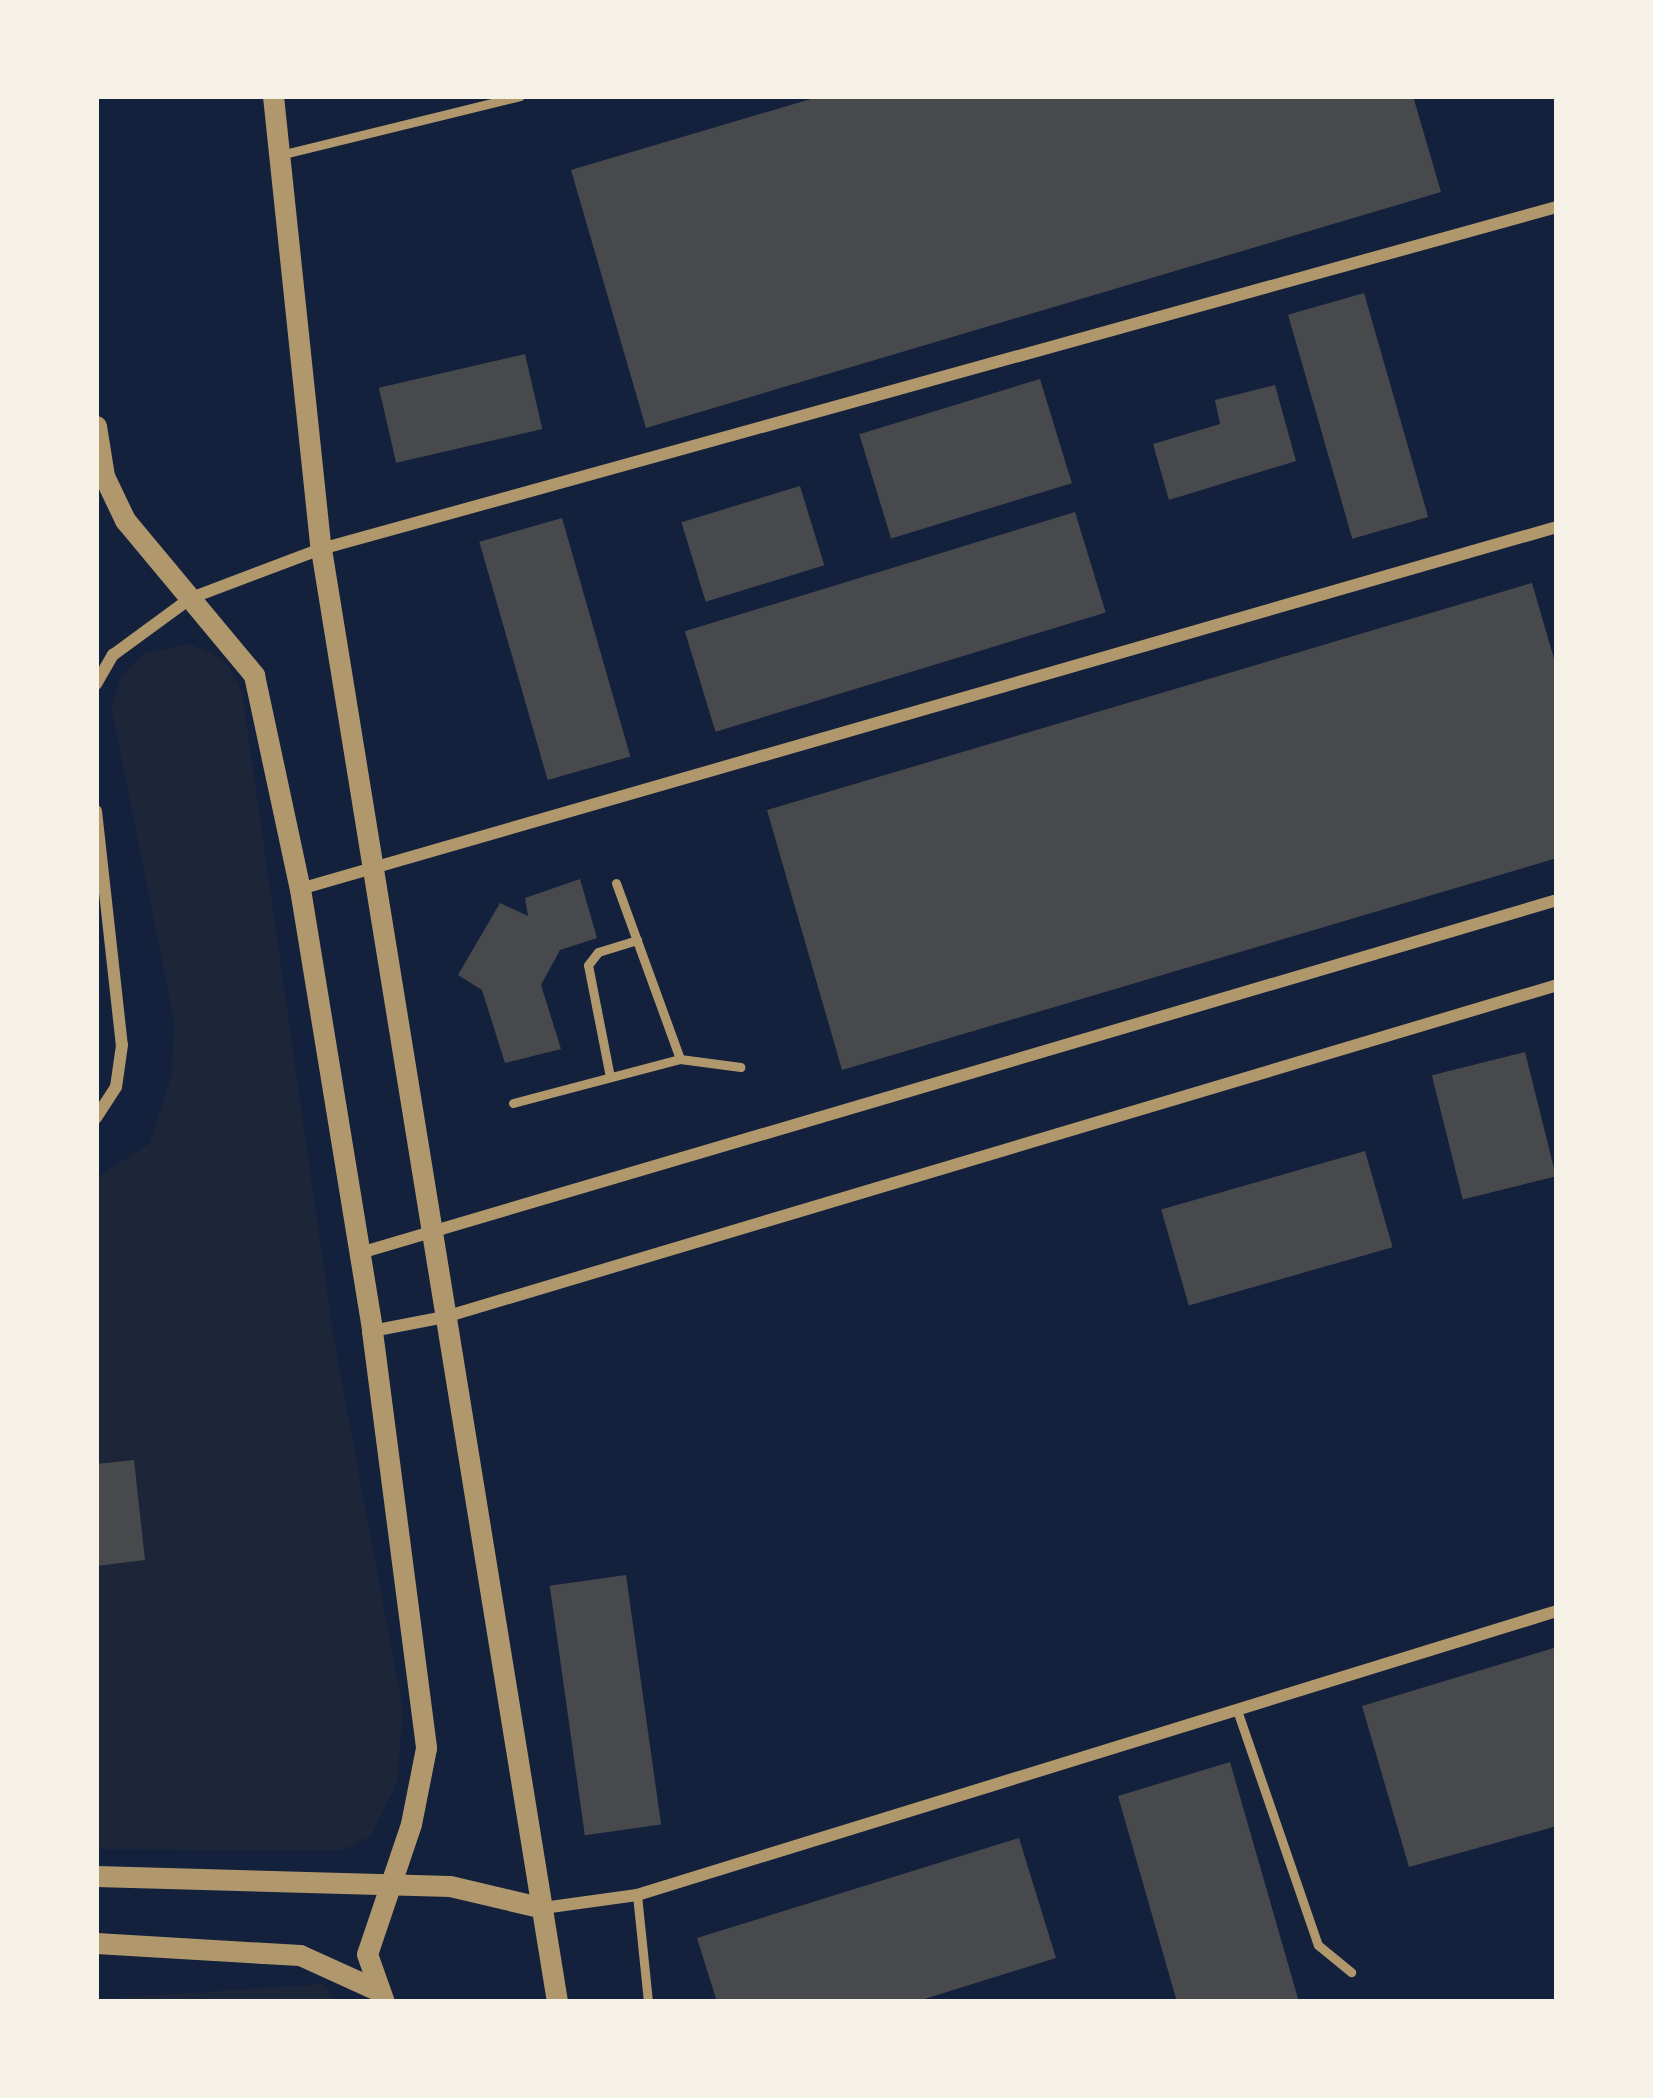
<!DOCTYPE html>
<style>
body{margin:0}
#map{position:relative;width:1653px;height:2098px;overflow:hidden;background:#14213d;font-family:Lato,sans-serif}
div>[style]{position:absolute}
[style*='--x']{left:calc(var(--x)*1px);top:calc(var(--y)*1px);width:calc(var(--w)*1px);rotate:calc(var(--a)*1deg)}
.green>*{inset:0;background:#1d2539}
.building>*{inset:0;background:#48494c;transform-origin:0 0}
.service>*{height:9px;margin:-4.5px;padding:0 4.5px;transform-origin:4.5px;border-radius:4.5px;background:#b1986c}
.minor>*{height:12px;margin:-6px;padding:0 6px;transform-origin:6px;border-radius:6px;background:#b1986c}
.tertiary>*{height:21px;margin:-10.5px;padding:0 10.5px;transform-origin:10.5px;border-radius:10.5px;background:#b1986c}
span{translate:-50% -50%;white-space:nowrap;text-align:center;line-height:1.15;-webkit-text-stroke:12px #f6f1e7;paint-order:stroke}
.frame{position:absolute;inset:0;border:99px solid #f6f1e7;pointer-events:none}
</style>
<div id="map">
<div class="green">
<i style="clip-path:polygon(190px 644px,225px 660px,242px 692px,334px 1340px,403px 1710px,397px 1782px,371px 1836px,343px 1850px,96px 1849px,96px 1178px,150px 1143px,172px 1074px,174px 1021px,111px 706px,122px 676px,145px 653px)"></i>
<i style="clip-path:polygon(324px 1984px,337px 2002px,96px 2002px,96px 1999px)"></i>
</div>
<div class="building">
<i style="clip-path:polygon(821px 96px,1413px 96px,1441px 192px,646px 428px,571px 170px)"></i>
<i style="left:1364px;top:293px;width:233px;height:79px;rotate:74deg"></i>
<i style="left:525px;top:354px;width:77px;height:150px;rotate:77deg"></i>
<i style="left:1040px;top:379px;width:109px;height:189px;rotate:73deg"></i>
<i style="clip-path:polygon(1275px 385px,1296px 461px,1169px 500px,1153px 444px,1220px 424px,1215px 400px)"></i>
<i style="left:800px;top:486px;width:83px;height:124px;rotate:73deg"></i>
<i style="left:1075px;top:512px;width:105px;height:408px;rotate:73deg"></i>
<i style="left:562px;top:518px;width:248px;height:86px;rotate:74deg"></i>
<i style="clip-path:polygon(1532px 583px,1557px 669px,1557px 858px,842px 1070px,767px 810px)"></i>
<i style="clip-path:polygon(580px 879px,597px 938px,560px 950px,541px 985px,561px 1049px,505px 1063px,482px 990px,458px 975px,500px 903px,528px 916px,525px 898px)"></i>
<i style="left:1525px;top:1052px;width:128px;height:96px;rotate:76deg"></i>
<i style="left:1365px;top:1151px;width:100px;height:212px;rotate:74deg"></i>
<i style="clip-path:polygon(134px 1460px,145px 1560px,96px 1566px,96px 1464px)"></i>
<i style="left:626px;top:1575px;width:252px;height:77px;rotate:82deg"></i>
<i style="clip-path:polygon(1557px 1647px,1557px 1826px,1409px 1867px,1362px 1706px)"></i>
<i style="clip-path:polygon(1230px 1762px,1299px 2002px,1177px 2002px,1118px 1796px)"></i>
<i style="clip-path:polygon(1019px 1838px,1056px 1958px,915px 2002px,717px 2002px,697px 1938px)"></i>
</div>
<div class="service">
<i style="--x:280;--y:155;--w:247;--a:-13.8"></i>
<i style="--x:616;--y:883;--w:187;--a:70"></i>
<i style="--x:680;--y:1059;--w:61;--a:7.6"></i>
<i style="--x:610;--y:1077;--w:114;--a:-101.1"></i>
<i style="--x:588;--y:965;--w:16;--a:-52"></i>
<i style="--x:598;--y:952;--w:41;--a:-17.1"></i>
<i style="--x:513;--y:1103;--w:173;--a:-14.8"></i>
<i style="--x:1238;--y:1713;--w:245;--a:71"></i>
<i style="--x:1318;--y:1945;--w:43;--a:39.3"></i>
<i style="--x:637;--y:1895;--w:108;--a:84.1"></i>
</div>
<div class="minor">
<i style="--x:96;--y:684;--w:34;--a:-60"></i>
<i style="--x:113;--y:655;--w:97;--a:-36.2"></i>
<i style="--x:191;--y:598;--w:139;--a:-20.7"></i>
<i style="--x:321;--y:549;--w:1282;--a:-15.47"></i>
<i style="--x:96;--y:811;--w:235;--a:83.7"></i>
<i style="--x:122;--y:1045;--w:42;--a:98.1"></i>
<i style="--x:116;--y:1087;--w:37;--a:123"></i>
<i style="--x:300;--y:889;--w:1308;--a:-16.07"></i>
<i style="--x:360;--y:1253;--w:1248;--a:-16.43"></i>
<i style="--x:372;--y:1331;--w:74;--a:-10.9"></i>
<i style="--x:445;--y:1317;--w:1161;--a:-16.62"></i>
<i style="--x:543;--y:1908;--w:95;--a:-7.9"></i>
<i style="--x:637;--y:1895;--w:963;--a:-17.16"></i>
</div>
<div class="tertiary">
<i style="--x:273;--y:96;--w:456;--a:84"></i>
<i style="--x:321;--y:549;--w:1472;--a:80.77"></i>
<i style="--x:96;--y:426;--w:51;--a:80.9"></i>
<i style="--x:104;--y:476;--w:49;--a:64.5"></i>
<i style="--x:125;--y:520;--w:202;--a:50.2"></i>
<i style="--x:254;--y:675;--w:219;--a:77.9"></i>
<i style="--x:300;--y:889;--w:448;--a:80.7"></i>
<i style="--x:372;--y:1331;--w:420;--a:82.6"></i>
<i style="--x:426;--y:1748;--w:77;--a:101.2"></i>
<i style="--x:411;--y:1824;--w:137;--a:108.7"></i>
<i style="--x:367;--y:1954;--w:51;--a:70.5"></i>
<i style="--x:96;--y:1876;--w:354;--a:1.6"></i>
<i style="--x:450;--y:1886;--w:96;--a:13.3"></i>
<i style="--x:96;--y:1943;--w:204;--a:3.4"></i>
<i style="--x:300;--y:1955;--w:82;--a:24.4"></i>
</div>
<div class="frame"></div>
</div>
